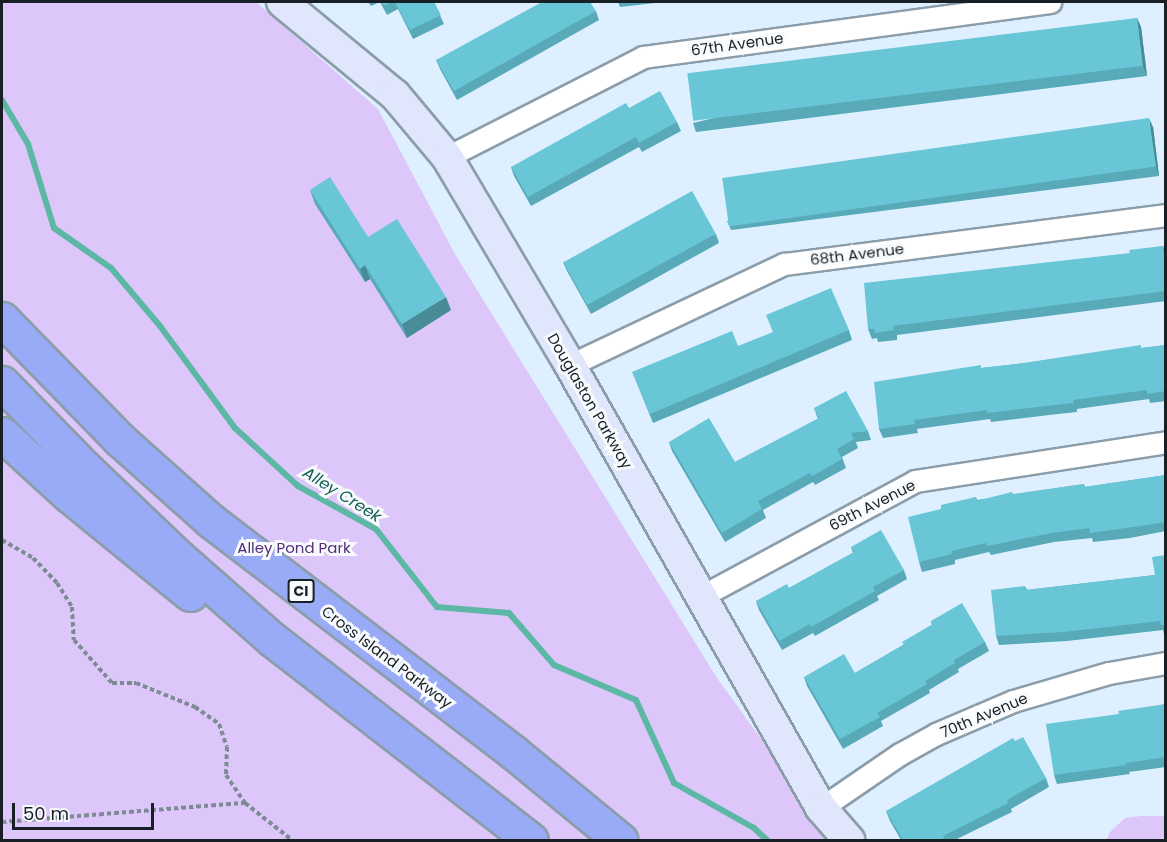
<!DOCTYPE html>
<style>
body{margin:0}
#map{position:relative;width:1167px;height:842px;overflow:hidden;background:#def0ff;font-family:Poppins,sans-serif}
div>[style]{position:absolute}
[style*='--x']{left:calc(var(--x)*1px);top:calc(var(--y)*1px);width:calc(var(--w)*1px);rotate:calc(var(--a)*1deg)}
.green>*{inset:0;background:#ddc6f9}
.stream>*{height:6px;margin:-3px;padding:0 3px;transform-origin:3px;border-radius:3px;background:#5cb7a5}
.path>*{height:4px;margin-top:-2px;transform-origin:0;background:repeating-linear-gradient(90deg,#7e8b95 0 4.5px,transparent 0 7.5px)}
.roads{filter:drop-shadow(2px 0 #8c9daa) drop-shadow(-2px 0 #8c9daa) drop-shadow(0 2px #8c9daa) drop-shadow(0 -2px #8c9daa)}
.street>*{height:21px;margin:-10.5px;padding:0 10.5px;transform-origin:10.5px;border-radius:10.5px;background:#fff}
.secondary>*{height:30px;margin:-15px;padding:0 15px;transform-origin:15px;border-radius:15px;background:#e0e6fc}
.highway>*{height:33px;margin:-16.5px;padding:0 16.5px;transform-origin:16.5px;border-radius:16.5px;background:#99aaf6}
.wall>*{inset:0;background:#59aab9}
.shaded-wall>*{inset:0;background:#498b96}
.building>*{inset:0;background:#68c6d7;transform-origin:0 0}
span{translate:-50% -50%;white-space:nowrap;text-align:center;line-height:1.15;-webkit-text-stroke:6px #f8fbfe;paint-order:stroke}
.shield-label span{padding:2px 4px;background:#f8fbfe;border:2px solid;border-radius:4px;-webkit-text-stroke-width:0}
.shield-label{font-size:14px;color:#192025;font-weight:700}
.street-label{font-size:15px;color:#192025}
.park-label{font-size:15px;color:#542e77}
.water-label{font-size:16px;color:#135f52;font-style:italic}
.frame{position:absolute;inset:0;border:3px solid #192025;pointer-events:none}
.scale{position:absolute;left:12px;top:803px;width:142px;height:27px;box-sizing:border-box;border:3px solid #192025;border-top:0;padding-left:8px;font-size:18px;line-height:21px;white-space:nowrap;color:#192025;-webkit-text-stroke:4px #f8fbfe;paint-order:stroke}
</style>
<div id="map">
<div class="green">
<i style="clip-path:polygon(2px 2px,256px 2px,378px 109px,456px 256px,717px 678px,834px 840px,2px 840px)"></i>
<i style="clip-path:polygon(1141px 816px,1165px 816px,1165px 840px,1106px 840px,1110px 832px,1125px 818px)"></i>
</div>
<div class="stream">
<i style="--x:2;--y:100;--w:51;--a:59.4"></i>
<i style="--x:28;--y:144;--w:88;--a:72.8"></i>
<i style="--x:54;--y:228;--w:70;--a:35.1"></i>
<i style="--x:111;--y:268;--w:76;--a:49.8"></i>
<i style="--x:160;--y:326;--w:127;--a:53.7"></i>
<i style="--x:235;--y:428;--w:86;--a:42.6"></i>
<i style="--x:298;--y:486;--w:89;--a:28.9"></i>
<i style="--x:376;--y:529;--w:99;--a:52"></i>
<i style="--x:437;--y:607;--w:72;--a:4.8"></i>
<i style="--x:509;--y:613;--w:69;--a:49.1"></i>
<i style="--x:554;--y:665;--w:89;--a:23.1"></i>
<i style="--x:636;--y:700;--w:91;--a:65.4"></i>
<i style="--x:674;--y:783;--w:92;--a:29.4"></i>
<i style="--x:754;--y:828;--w:18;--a:43"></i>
</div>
<div class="path">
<i style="--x:2;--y:540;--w:36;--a:30"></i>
<i style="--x:33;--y:558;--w:35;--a:46"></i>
<i style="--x:57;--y:583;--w:28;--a:58"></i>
<i style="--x:72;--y:607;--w:33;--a:87"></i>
<i style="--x:74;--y:640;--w:57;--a:48.5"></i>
<i style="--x:112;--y:683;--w:24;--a:0"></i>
<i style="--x:136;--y:683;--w:64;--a:22.1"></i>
<i style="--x:195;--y:707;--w:29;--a:35"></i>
<i style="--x:219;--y:724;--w:24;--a:71"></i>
<i style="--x:227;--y:747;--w:28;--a:92"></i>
<i style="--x:226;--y:775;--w:34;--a:56"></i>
<i style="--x:2;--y:822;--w:244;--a:-4.5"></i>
<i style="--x:245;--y:803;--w:60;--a:38.2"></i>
</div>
<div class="roads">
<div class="street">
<i style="--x:447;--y:157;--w:220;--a:-27"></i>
<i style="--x:643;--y:57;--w:411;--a:-7.7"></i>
<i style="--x:570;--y:365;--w:237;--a:-25.3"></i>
<i style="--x:784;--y:264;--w:385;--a:-7.3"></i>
<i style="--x:700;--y:597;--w:244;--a:-28.3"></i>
<i style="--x:915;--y:481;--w:254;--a:-8.8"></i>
<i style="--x:821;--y:808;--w:96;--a:-34.4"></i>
<i style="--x:900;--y:754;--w:41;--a:-29.1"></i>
<i style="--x:936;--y:734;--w:84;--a:-23.2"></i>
<i style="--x:1013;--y:701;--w:100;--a:-16.3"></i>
<i style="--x:1109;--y:673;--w:58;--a:-10"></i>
</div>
<div class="secondary">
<i style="--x:282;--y:2;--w:146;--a:39.5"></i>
<i style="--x:395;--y:95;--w:81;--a:50"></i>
<i style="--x:447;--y:157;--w:242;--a:59.4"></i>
<i style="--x:570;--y:365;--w:509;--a:60.46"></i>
<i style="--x:821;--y:808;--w:43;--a:48.8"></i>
</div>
<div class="highway">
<i style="--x:2;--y:319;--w:168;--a:45.7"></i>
<i style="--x:119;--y:439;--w:123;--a:41.7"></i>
<i style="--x:211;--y:521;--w:380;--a:37.4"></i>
<i style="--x:513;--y:752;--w:139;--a:39.4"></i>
<i style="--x:2;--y:383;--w:117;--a:45.7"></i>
<i style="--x:84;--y:467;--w:126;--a:43.7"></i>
<i style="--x:175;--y:554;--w:130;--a:41.3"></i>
<i style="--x:273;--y:640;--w:326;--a:37.8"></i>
<i style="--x:2;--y:434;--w:92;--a:42.4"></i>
<i style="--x:70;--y:496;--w:155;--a:39.2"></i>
</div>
</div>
<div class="wall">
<i style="clip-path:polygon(368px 2px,380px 2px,371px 6px)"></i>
<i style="clip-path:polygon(380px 2px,434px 2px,444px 24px,413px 39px,398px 9px,387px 15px)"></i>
<i style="clip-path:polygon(618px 2px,655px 2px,655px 3px,620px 7px)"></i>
<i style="clip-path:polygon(596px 11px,599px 20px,457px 100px,440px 69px,436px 60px)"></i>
<i style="clip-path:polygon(1137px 18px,1141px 27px,1147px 76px,696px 132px,693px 123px)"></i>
<i style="clip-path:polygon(677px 122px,681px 131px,642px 152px,639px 147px,531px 206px,514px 176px,511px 167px)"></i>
<i style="clip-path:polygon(1153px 127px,1159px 176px,731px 230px,727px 221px)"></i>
<i style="clip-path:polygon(310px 190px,368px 237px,451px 310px,407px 338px,370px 279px,365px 282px,315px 204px)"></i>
<i style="clip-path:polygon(716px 234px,719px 243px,591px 314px,567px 271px,563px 262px)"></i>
<i style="clip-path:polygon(1163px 246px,1166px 254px,1166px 301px,897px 335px,897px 340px,878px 342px,877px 338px,872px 339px,868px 329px,1130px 253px)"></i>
<i style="clip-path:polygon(849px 330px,852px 340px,653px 423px,636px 381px,738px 346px)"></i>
<i style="clip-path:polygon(1166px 345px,1166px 401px,1150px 403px,1149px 399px,1077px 409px,1077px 412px,1058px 414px,991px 422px,990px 419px,917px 429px,918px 433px,883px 438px,879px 429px,982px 368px,1017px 364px)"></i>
<i style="clip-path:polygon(814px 408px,868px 431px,871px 440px,856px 442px,858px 448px,842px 457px,846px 468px,815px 485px,813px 482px,763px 510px,766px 518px,725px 542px,672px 451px,669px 442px,735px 462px,818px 419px)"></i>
<i style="clip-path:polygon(1166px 475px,1166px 531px,1130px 538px,1093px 542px,1092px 538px,1054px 542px,991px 555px,989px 552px,955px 560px,955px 564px,922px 572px,919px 562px,941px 509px,976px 497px,977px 500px,1084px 484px,1085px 487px)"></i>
<i style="clip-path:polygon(851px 547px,904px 570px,907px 579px,877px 596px,879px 600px,815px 636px,813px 633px,782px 650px,759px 610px,756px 601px,789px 588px,853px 553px)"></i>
<i style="clip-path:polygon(1166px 555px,1166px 634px,1164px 634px,1163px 630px,1067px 641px,999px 645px,996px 636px,1025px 586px,1027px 590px,1155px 575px)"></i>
<i style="clip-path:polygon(931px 621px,985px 642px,989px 651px,958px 669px,959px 672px,929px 690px,930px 693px,881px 721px,883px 726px,843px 749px,807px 686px,804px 677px,855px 673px,903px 645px,932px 625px)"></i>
<i style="clip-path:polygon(1166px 704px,1166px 767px,1129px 772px,1130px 774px,1057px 784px,1054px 775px,1119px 714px)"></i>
<i style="clip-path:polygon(1046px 778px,1049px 787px,1011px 809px,1012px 812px,955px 840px,901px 840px,890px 821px,886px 811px)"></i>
</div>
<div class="shaded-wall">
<i style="clip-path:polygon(1137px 18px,1141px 27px,1147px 76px,1143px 66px)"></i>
<i style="clip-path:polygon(1149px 118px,1153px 127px,1159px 176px,1156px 167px)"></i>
<i style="clip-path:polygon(1163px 246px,1166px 254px,1166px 272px)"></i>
<i style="clip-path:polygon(365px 265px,370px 279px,365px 282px,360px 269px)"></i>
<i style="clip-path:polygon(446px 297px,451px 310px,407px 338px,402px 324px)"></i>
</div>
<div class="building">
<i style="clip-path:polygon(381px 2px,392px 2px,384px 6px)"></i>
<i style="clip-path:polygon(395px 2px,434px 2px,441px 15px,410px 30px)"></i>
<i style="clip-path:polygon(542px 2px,590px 2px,596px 11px,454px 91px,436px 60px)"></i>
<i style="left:1137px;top:18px;width:48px;height:453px;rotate:83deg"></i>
<i style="clip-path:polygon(660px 91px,677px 122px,639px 143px,636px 137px,528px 197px,511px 167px,626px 103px,629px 108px)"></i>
<i style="left:1149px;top:118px;width:49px;height:431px;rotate:82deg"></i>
<i style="clip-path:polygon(330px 177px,368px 237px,397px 219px,446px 297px,402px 324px,365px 265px,360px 269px,310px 190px)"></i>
<i style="left:692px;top:191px;width:49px;height:147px;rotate:61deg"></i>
<i style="clip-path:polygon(1163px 246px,1166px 272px,1166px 291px,893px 326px,894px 330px,875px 333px,874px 329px,868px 329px,864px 283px,1130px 253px,1129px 250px)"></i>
<i style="clip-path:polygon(831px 288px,849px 330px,650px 414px,632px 372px,732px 331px,738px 346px,773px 332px,766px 315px)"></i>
<i style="clip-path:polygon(1141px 345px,1141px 348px,1166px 345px,1166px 391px,1147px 394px,1147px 390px,1073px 400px,1074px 403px,1054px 405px,987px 413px,987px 410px,914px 420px,915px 424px,879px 429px,874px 382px,981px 365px,981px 368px,1017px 364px)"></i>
<i style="clip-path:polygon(846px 391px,868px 431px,851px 433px,854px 439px,837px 449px,842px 459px,812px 476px,810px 473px,758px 501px,762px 509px,722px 533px,669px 442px,709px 418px,735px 462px,819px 418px,814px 408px)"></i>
<i style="clip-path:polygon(1166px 475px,1166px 522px,1126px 528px,1090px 533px,1089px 528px,1051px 533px,987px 546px,986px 543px,951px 551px,952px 554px,919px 562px,908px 517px,941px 509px,941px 505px,976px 497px,976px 501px,1012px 492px,1013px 494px,1084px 484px,1084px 487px)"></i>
<i style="clip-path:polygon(881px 530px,904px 570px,873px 587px,875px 591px,811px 627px,810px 624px,779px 641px,756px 601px,787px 584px,789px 588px,854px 552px,851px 547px)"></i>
<i style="clip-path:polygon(1166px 555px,1166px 625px,1161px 625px,1160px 621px,1063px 632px,996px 636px,991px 590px,1025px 586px,1025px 590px,1155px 575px,1152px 557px)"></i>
<i style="clip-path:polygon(962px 603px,985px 642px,954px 660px,955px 663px,925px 681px,927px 684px,877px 713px,880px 717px,840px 739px,804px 677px,844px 654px,855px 673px,904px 645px,902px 642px,933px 624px,931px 621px)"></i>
<i style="clip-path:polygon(1166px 704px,1166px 757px,1126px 763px,1126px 765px,1054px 775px,1046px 724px,1119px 714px,1118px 711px)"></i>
<i style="clip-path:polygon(1023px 737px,1046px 778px,1007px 800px,1008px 803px,943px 836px,944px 838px,941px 840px,903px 840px,886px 811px,1013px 738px,1015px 741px)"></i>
</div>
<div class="shield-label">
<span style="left:301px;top:591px">CI</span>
</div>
<div class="street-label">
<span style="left:737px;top:44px;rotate:-8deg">67th Avenue</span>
<span style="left:857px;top:254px;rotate:-7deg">68th Avenue</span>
<span style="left:590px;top:401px;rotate:60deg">Douglaston Parkway</span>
<span style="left:872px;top:505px;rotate:-27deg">69th Avenue</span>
<span style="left:387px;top:657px;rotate:37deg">Cross Island Parkway</span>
<span style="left:984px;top:715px;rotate:-23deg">70th Avenue</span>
</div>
<div class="park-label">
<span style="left:294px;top:548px">Alley Pond Park</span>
</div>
<div class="water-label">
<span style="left:342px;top:495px;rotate:32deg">Alley Creek</span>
</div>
<div class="frame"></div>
<div class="scale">50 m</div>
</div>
